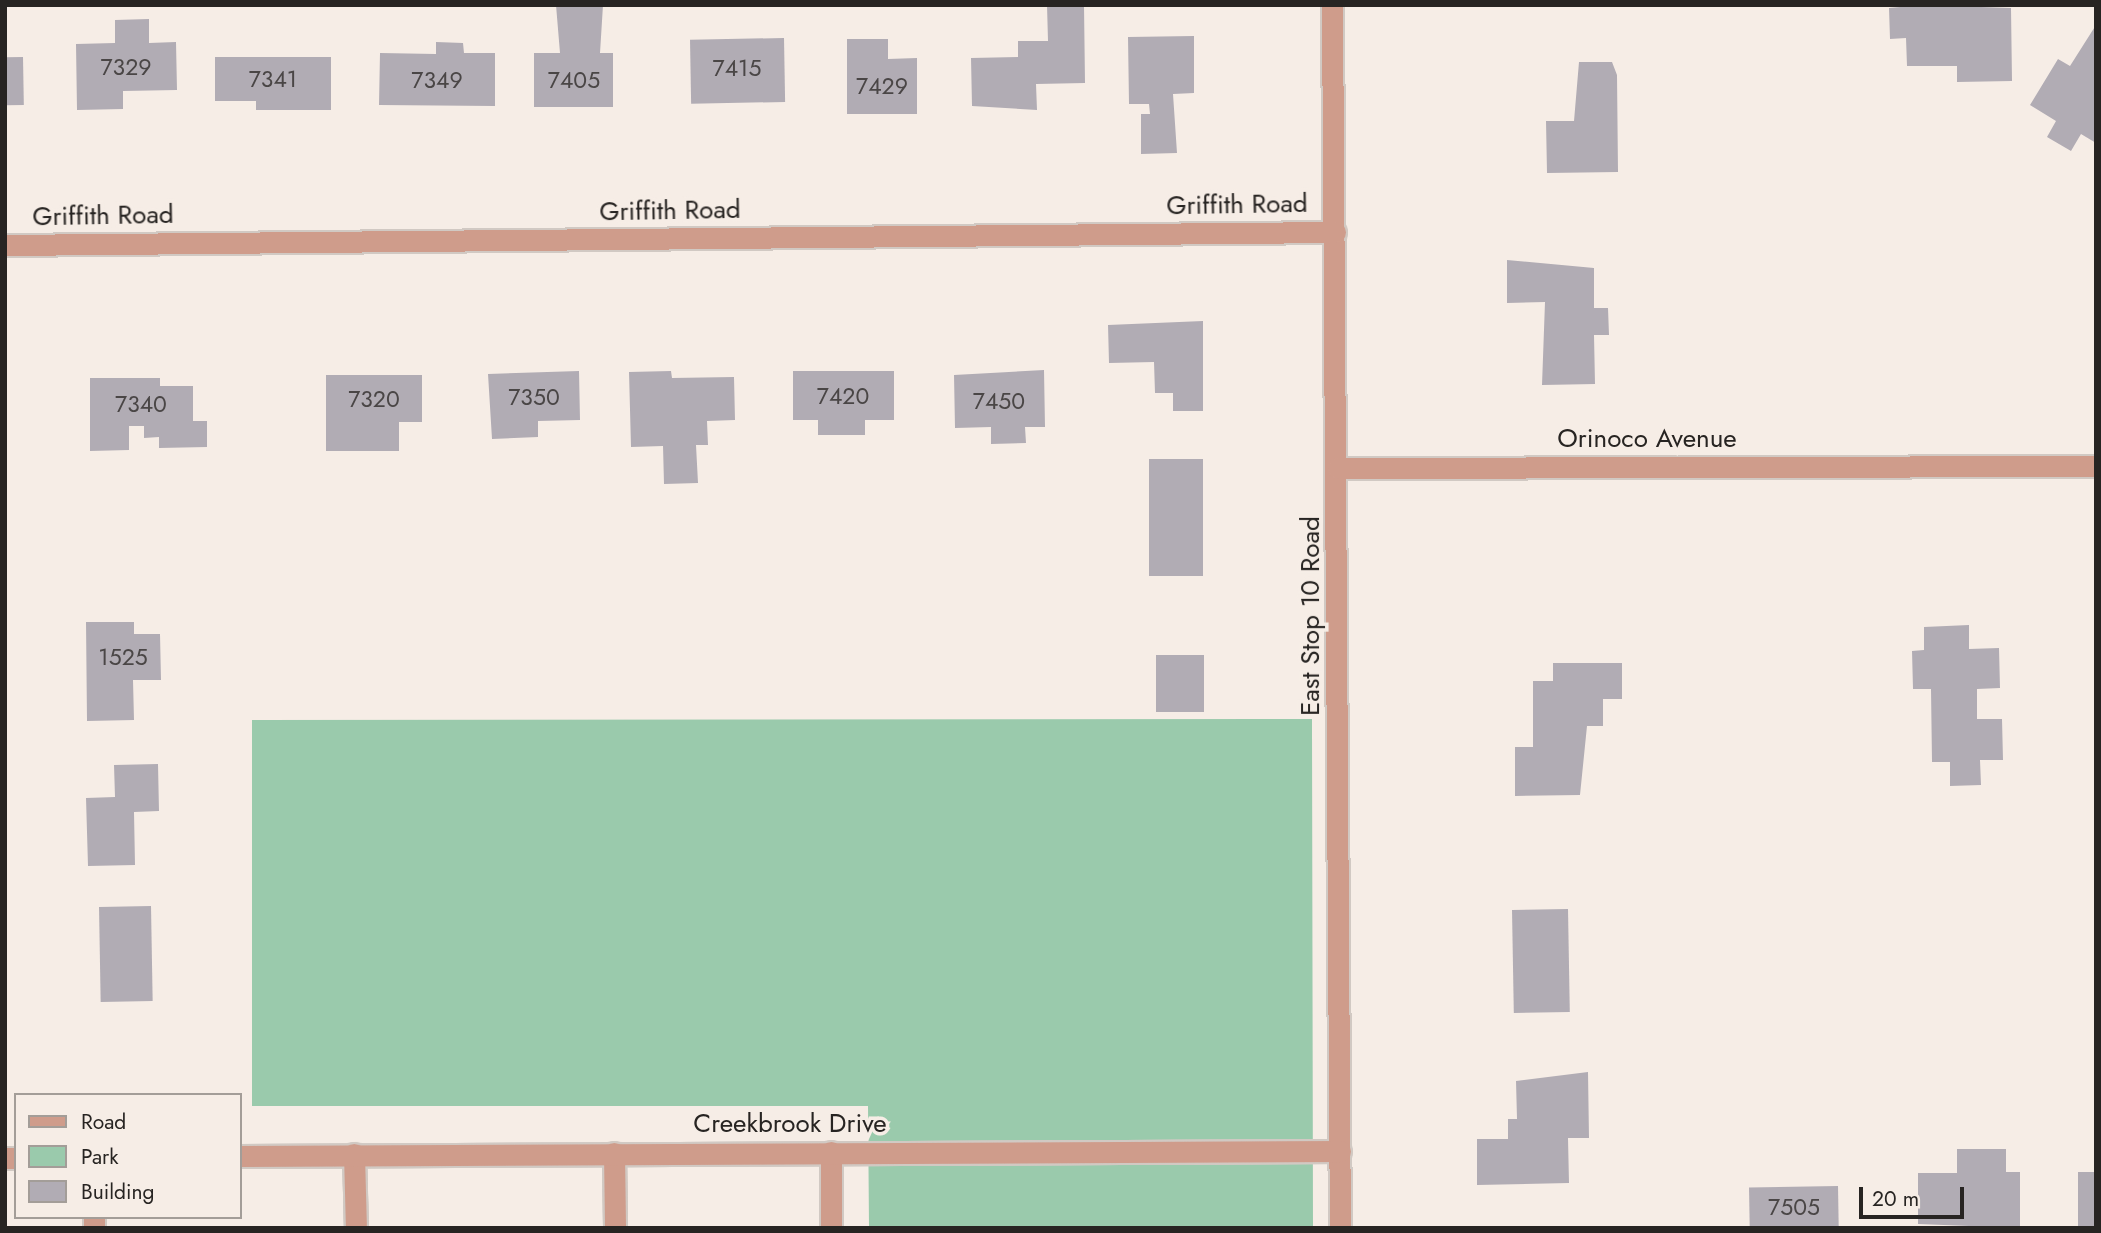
<!DOCTYPE html>
<style>
body{margin:0}
#map{position:relative;width:2101px;height:1233px;overflow:hidden;background:#f6ede6;font-family:Jost,sans-serif}
div>[style]{position:absolute}
[style*='--x']{left:calc(var(--x)*1px);top:calc(var(--y)*1px);width:calc(var(--w)*1px);rotate:calc(var(--a)*1deg)}
.green>*{inset:0;background:#9acaac}
.building>*{inset:0;background:#b1acb4;transform-origin:0 0}
.roads{filter:drop-shadow(2px 0 #d1c9c3) drop-shadow(-2px 0 #d1c9c3) drop-shadow(0 2px #d1c9c3) drop-shadow(0 -2px #d1c9c3)}
.minor>*{height:21px;margin:-10.5px;padding:0 10.5px;transform-origin:10.5px;border-radius:10.5px;background:#cf9c8b}
span{translate:-50% -50%;white-space:nowrap;text-align:center;line-height:1.15;-webkit-text-stroke:7px #f6ede6;paint-order:stroke}
.number-label{font-size:23px;color:#4a4646}
.number-label span{-webkit-text-stroke-width:0}
.street-label{font-size:26px;color:#272422}
.frame{position:absolute;inset:0;border:7px solid #272422;pointer-events:none}
.legend{position:absolute;left:14px;top:1093px;width:228px;height:126px;box-sizing:border-box;background:#f6ede6;border:2px solid #a39d98;margin:0;padding:9px 12px;list-style:none;font-size:21px;color:#272422}
.legend li{display:flex;align-items:center;gap:14px;height:35px}
.legend b{width:35px;border:2px solid #a39d98}
.scale{position:absolute;left:1859px;top:1187px;width:105px;height:32px;box-sizing:border-box;border:4px solid #272422;border-top:0;padding-left:9px;font-size:21px;line-height:24px;white-space:nowrap;color:#272422;-webkit-text-stroke:5px #f6ede6;paint-order:stroke}
</style>
<div id="map">
<div class="green">
<i style="clip-path:polygon(1312px 719px,1313px 1228px,869px 1228px,868px 1106px,252px 1106px,252px 720px)"></i>
</div>
<div class="building">
<i style="clip-path:polygon(556px 5px,603px 5px,600px 53px,613px 53px,613px 107px,534px 107px,534px 53px,560px 53px)"></i>
<i style="clip-path:polygon(1047px 5px,1084px 5px,1085px 83px,1036px 84px,1037px 110px,972px 106px,971px 58px,1018px 57px,1018px 41px,1048px 41px)"></i>
<i style="clip-path:polygon(1922px 5px,2011px 8px,2012px 81px,1957px 82px,1957px 66px,1907px 66px,1906px 38px,1890px 39px,1889px 8px)"></i>
<i style="clip-path:polygon(149px 19px,149px 43px,176px 42px,177px 90px,123px 91px,123px 109px,77px 110px,76px 44px,115px 43px,115px 20px)"></i>
<i style="clip-path:polygon(2096px 25px,2096px 143px,2081px 134px,2071px 151px,2047px 137px,2056px 121px,2030px 105px,2058px 59px,2070px 66px)"></i>
<i style="clip-path:polygon(1194px 36px,1194px 93px,1173px 94px,1177px 153px,1141px 154px,1141px 114px,1150px 114px,1149px 104px,1129px 104px,1128px 37px)"></i>
<i style="left:784px;top:38px;width:64px;height:94px;rotate:89deg"></i>
<i style="clip-path:polygon(847px 39px,888px 39px,888px 59px,917px 58px,917px 114px,847px 114px)"></i>
<i style="clip-path:polygon(436px 42px,463px 43px,464px 53px,495px 53px,495px 106px,379px 105px,380px 53px,436px 54px)"></i>
<i style="left:23px;top:57px;width:48px;height:18px;rotate:89deg"></i>
<i style="clip-path:polygon(215px 57px,331px 57px,331px 110px,256px 110px,256px 101px,215px 101px)"></i>
<i style="clip-path:polygon(1579px 62px,1612px 62px,1617px 75px,1618px 172px,1547px 173px,1546px 121px,1574px 121px)"></i>
<i style="clip-path:polygon(1507px 260px,1594px 268px,1594px 308px,1608px 308px,1609px 335px,1594px 335px,1595px 384px,1542px 385px,1545px 302px,1507px 303px)"></i>
<i style="clip-path:polygon(1203px 321px,1203px 411px,1173px 411px,1173px 393px,1155px 393px,1154px 362px,1109px 363px,1108px 325px)"></i>
<i style="clip-path:polygon(1044px 370px,1045px 427px,1025px 427px,1026px 443px,991px 444px,991px 427px,955px 428px,954px 375px)"></i>
<i style="clip-path:polygon(579px 371px,580px 420px,538px 421px,538px 437px,492px 439px,488px 374px)"></i>
<i style="clip-path:polygon(671px 371px,672px 378px,734px 377px,735px 420px,707px 421px,708px 445px,696px 445px,698px 483px,664px 484px,663px 446px,631px 447px,629px 372px)"></i>
<i style="clip-path:polygon(793px 371px,894px 371px,894px 420px,865px 420px,865px 435px,818px 435px,818px 420px,793px 420px)"></i>
<i style="clip-path:polygon(326px 375px,422px 375px,422px 422px,399px 422px,399px 451px,326px 451px)"></i>
<i style="clip-path:polygon(90px 378px,160px 378px,160px 386px,193px 386px,193px 421px,207px 421px,207px 447px,159px 448px,159px 437px,144px 438px,144px 426px,129px 426px,129px 450px,90px 451px)"></i>
<i style="left:1149px;top:459px;width:54px;height:117px"></i>
<i style="clip-path:polygon(86px 622px,134px 622px,134px 634px,160px 634px,161px 680px,133px 680px,134px 720px,87px 721px)"></i>
<i style="clip-path:polygon(1969px 625px,1969px 649px,1999px 648px,2000px 688px,1977px 689px,1977px 719px,2002px 719px,2003px 760px,1980px 760px,1981px 785px,1950px 786px,1950px 762px,1932px 762px,1931px 689px,1913px 689px,1912px 651px,1924px 650px,1924px 627px)"></i>
<i style="left:1156px;top:655px;width:48px;height:57px"></i>
<i style="clip-path:polygon(1553px 663px,1622px 663px,1622px 699px,1603px 699px,1603px 726px,1587px 726px,1580px 795px,1515px 796px,1515px 747px,1533px 747px,1533px 681px,1553px 681px)"></i>
<i style="clip-path:polygon(158px 764px,159px 811px,134px 812px,135px 865px,88px 866px,86px 798px,115px 797px,114px 765px)"></i>
<i style="left:151px;top:906px;width:95px;height:52px;rotate:89deg"></i>
<i style="left:1568px;top:909px;width:103px;height:56px;rotate:89deg"></i>
<i style="clip-path:polygon(1588px 1072px,1589px 1138px,1568px 1138px,1569px 1183px,1477px 1185px,1477px 1139px,1508px 1139px,1508px 1119px,1517px 1119px,1516px 1081px)"></i>
<i style="clip-path:polygon(1957px 1149px,2006px 1149px,2006px 1172px,2020px 1172px,2020px 1228px,1918px 1224px,1918px 1173px,1957px 1173px)"></i>
<i style="left:2078px;top:1172px;width:18px;height:56px"></i>
<i style="left:1838px;top:1186px;width:42px;height:89px;rotate:89deg"></i>
</div>
<div class="roads">
<div class="minor">
<i style="--x:1332;--y:5;--w:1223;--a:89.63"></i>
<i style="--x:5;--y:245;--w:1330;--a:-0.56"></i>
<i style="--x:1338;--y:468;--w:758;--a:-0.15"></i>
<i style="--x:831;--y:1152;--w:76;--a:90"></i>
<i style="--x:614;--y:1153;--w:75;--a:89.2"></i>
<i style="--x:354;--y:1154;--w:74;--a:88.5"></i>
<i style="--x:240;--y:1156;--w:1100;--a:-0.26"></i>
<i style="--x:5;--y:1158;--w:11;--a:0"></i>
<i style="--x:94;--y:1217;--w:11;--a:90"></i>
</div>
</div>
<div class="number-label">
<span style="left:126px;top:67px">7329</span>
<span style="left:737px;top:68px">7415</span>
<span style="left:273px;top:79px">7341</span>
<span style="left:437px;top:80px">7349</span>
<span style="left:574px;top:80px">7405</span>
<span style="left:882px;top:86px">7429</span>
<span style="left:843px;top:396px">7420</span>
<span style="left:534px;top:397px">7350</span>
<span style="left:374px;top:399px">7320</span>
<span style="left:999px;top:401px">7450</span>
<span style="left:141px;top:404px">7340</span>
<span style="left:123px;top:657px">1525</span>
<span style="left:1794px;top:1207px">7505</span>
</div>
<div class="street-label">
<span style="left:1237px;top:205px;rotate:-1deg">Griffith Road</span>
<span style="left:670px;top:211px;rotate:-1deg">Griffith Road</span>
<span style="left:103px;top:216px;rotate:-1deg">Griffith Road</span>
<span style="left:1647px;top:439px">Orinoco Avenue</span>
<span style="left:1311px;top:616px;rotate:-90deg">East Stop 10 Road</span>
<span style="left:790px;top:1124px">Creekbrook Drive</span>
</div>
<div class="frame"></div>
<ul class="legend">
<li><b style="height:9px;background:#cf9c8b"></b>Road</li>
<li><b style="height:19px;background:#9acaac"></b>Park</li>
<li><b style="height:19px;background:#b1acb4"></b>Building</li>
</ul>
<div class="scale">20 m</div>
</div>
